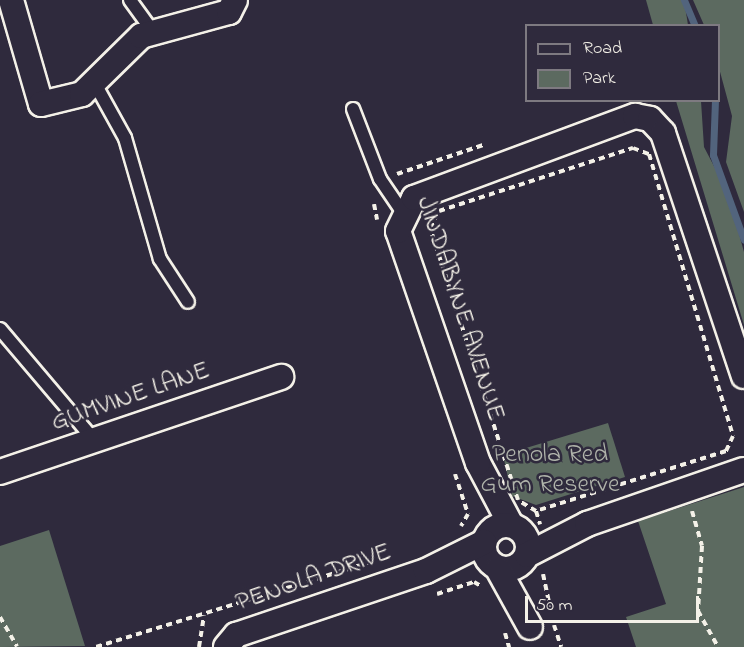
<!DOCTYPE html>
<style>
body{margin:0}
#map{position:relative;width:744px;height:647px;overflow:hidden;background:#2f2a3d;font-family:"Indie Flower",sans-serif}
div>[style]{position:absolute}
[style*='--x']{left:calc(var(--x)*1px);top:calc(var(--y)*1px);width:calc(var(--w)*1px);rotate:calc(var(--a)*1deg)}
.green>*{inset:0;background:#5c6a60}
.stream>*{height:7px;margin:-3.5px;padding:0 3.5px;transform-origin:3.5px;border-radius:3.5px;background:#52647d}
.path>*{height:4px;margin-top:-2px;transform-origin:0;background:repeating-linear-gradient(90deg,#f4f1e8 0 6px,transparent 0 10.5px)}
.roads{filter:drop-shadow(2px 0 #f4f1e8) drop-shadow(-2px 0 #f4f1e8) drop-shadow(0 2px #f4f1e8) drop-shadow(0 -2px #f4f1e8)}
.lane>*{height:12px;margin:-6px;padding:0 6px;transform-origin:6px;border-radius:6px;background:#2f2a3d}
.street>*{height:24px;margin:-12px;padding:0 12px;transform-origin:12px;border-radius:12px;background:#2f2a3d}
.street>.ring{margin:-12px;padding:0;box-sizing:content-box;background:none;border:24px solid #2f2a3d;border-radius:50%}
span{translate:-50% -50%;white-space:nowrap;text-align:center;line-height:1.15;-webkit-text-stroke:5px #2f2a3d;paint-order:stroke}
.street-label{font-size:26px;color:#f4f1e8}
.park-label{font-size:26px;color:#b0b4ab}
.legend{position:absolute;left:525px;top:24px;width:195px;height:78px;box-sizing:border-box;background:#2f2a3d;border:2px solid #7e7a81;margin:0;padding:8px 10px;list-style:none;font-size:18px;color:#f4f1e8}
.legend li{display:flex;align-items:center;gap:12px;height:30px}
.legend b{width:30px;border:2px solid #7e7a81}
.scale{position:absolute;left:525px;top:596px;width:174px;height:27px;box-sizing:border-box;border:3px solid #f4f1e8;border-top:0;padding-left:8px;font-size:18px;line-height:21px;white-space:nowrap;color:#f4f1e8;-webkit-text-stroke:4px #2f2a3d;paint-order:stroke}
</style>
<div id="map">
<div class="green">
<i style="clip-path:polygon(646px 0,684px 0,688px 25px,653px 25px)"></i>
<i style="clip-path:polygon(693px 0,744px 0,744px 212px,726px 162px,732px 116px,719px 68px,718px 26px,704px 25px)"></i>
<i style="clip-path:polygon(676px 101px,701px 101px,704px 147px,728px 193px,744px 252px,744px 325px)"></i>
<i style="clip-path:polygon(608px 423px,625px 477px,536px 505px,512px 496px,503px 455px)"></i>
<i style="clip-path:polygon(744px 487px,744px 647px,636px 647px,626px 617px,666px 604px,638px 521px)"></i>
<i style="clip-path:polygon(49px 530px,85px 646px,0 647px,0 546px)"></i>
</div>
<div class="stream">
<i style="--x:684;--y:0;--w:28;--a:67"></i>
<i style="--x:715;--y:100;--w:55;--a:92.1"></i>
<i style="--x:713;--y:155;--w:90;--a:70"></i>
</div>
<div class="path">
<i style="--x:633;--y:148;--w:17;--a:21"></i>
<i style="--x:649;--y:154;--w:294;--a:73.4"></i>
<i style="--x:733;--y:436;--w:17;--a:115"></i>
<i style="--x:726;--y:451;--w:199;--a:162.5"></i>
<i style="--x:536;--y:511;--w:21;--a:-149"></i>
<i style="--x:518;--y:500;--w:286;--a:-107.9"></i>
<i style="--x:430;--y:228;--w:19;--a:-62"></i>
<i style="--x:439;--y:211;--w:204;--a:-18"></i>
<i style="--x:397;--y:174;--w:94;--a:-18.6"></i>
<i style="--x:374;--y:204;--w:16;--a:79"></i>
<i style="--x:455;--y:474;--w:42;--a:72"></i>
<i style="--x:468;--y:514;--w:14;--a:120"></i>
<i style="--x:536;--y:511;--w:14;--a:73"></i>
<i style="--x:692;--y:511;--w:36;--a:74"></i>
<i style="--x:702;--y:546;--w:65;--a:93.5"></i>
<i style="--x:698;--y:611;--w:41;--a:60.9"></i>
<i style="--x:543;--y:574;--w:39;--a:78"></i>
<i style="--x:437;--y:594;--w:39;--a:-18"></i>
<i style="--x:474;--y:582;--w:8;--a:30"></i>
<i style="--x:0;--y:617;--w:34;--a:60"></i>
<i style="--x:554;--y:625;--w:23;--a:72"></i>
<i style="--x:505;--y:633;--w:15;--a:74"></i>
<i style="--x:96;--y:647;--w:290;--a:-17.2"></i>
<i style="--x:199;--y:647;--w:32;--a:-81"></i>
</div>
<div class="roads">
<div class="lane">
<i style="--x:130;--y:0;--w:41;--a:54"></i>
<i style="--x:94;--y:82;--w:64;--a:61"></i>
<i style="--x:125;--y:138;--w:126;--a:73.9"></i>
<i style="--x:160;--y:259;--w:51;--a:56.9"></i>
<i style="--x:353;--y:109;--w:75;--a:68.9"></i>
<i style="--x:380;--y:179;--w:41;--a:55.9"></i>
<i style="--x:0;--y:329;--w:145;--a:49.7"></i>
</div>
<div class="street">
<i style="--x:11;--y:0;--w:108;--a:73.9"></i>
<i style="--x:41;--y:104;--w:42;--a:-13.7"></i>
<i style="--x:82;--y:94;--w:83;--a:-44.5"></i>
<i style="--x:141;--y:36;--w:91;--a:-15.3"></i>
<i style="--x:229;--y:12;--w:13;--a:-63"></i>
<i style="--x:0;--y:472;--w:297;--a:-18.7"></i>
<i style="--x:511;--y:525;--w:70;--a:-118"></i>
<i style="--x:478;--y:463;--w:245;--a:-109"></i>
<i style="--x:398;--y:231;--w:37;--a:-64"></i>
<i style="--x:414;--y:198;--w:236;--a:-20.4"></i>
<i style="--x:635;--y:116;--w:15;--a:11"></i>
<i style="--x:650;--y:119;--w:19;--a:47"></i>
<i style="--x:663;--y:133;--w:256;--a:71.6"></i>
<i class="ring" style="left:484px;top:525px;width:20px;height:20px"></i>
<i style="--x:527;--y:555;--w:68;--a:-27.3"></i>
<i style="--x:587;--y:524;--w:166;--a:-19"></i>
<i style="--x:498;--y:569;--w:66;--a:61.1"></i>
<i style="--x:226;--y:647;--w:16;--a:-50"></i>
<i style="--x:236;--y:635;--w:200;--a:-18.6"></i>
<i style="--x:426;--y:571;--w:65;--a:-26.6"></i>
</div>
</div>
<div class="street-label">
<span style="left:459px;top:309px;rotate:72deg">JINDABYNE AVENUE</span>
<span style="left:131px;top:398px;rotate:-19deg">GUMVINE LANE</span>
<span style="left:314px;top:579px;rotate:-19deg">PENOLA DRIVE</span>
</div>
<div class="park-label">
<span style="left:550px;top:471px">Penola Red<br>Gum Reserve</span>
</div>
<ul class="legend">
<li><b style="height:8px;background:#2f2a3d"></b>Road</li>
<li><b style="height:16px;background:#5c6a60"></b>Park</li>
</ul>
<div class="scale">50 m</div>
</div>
